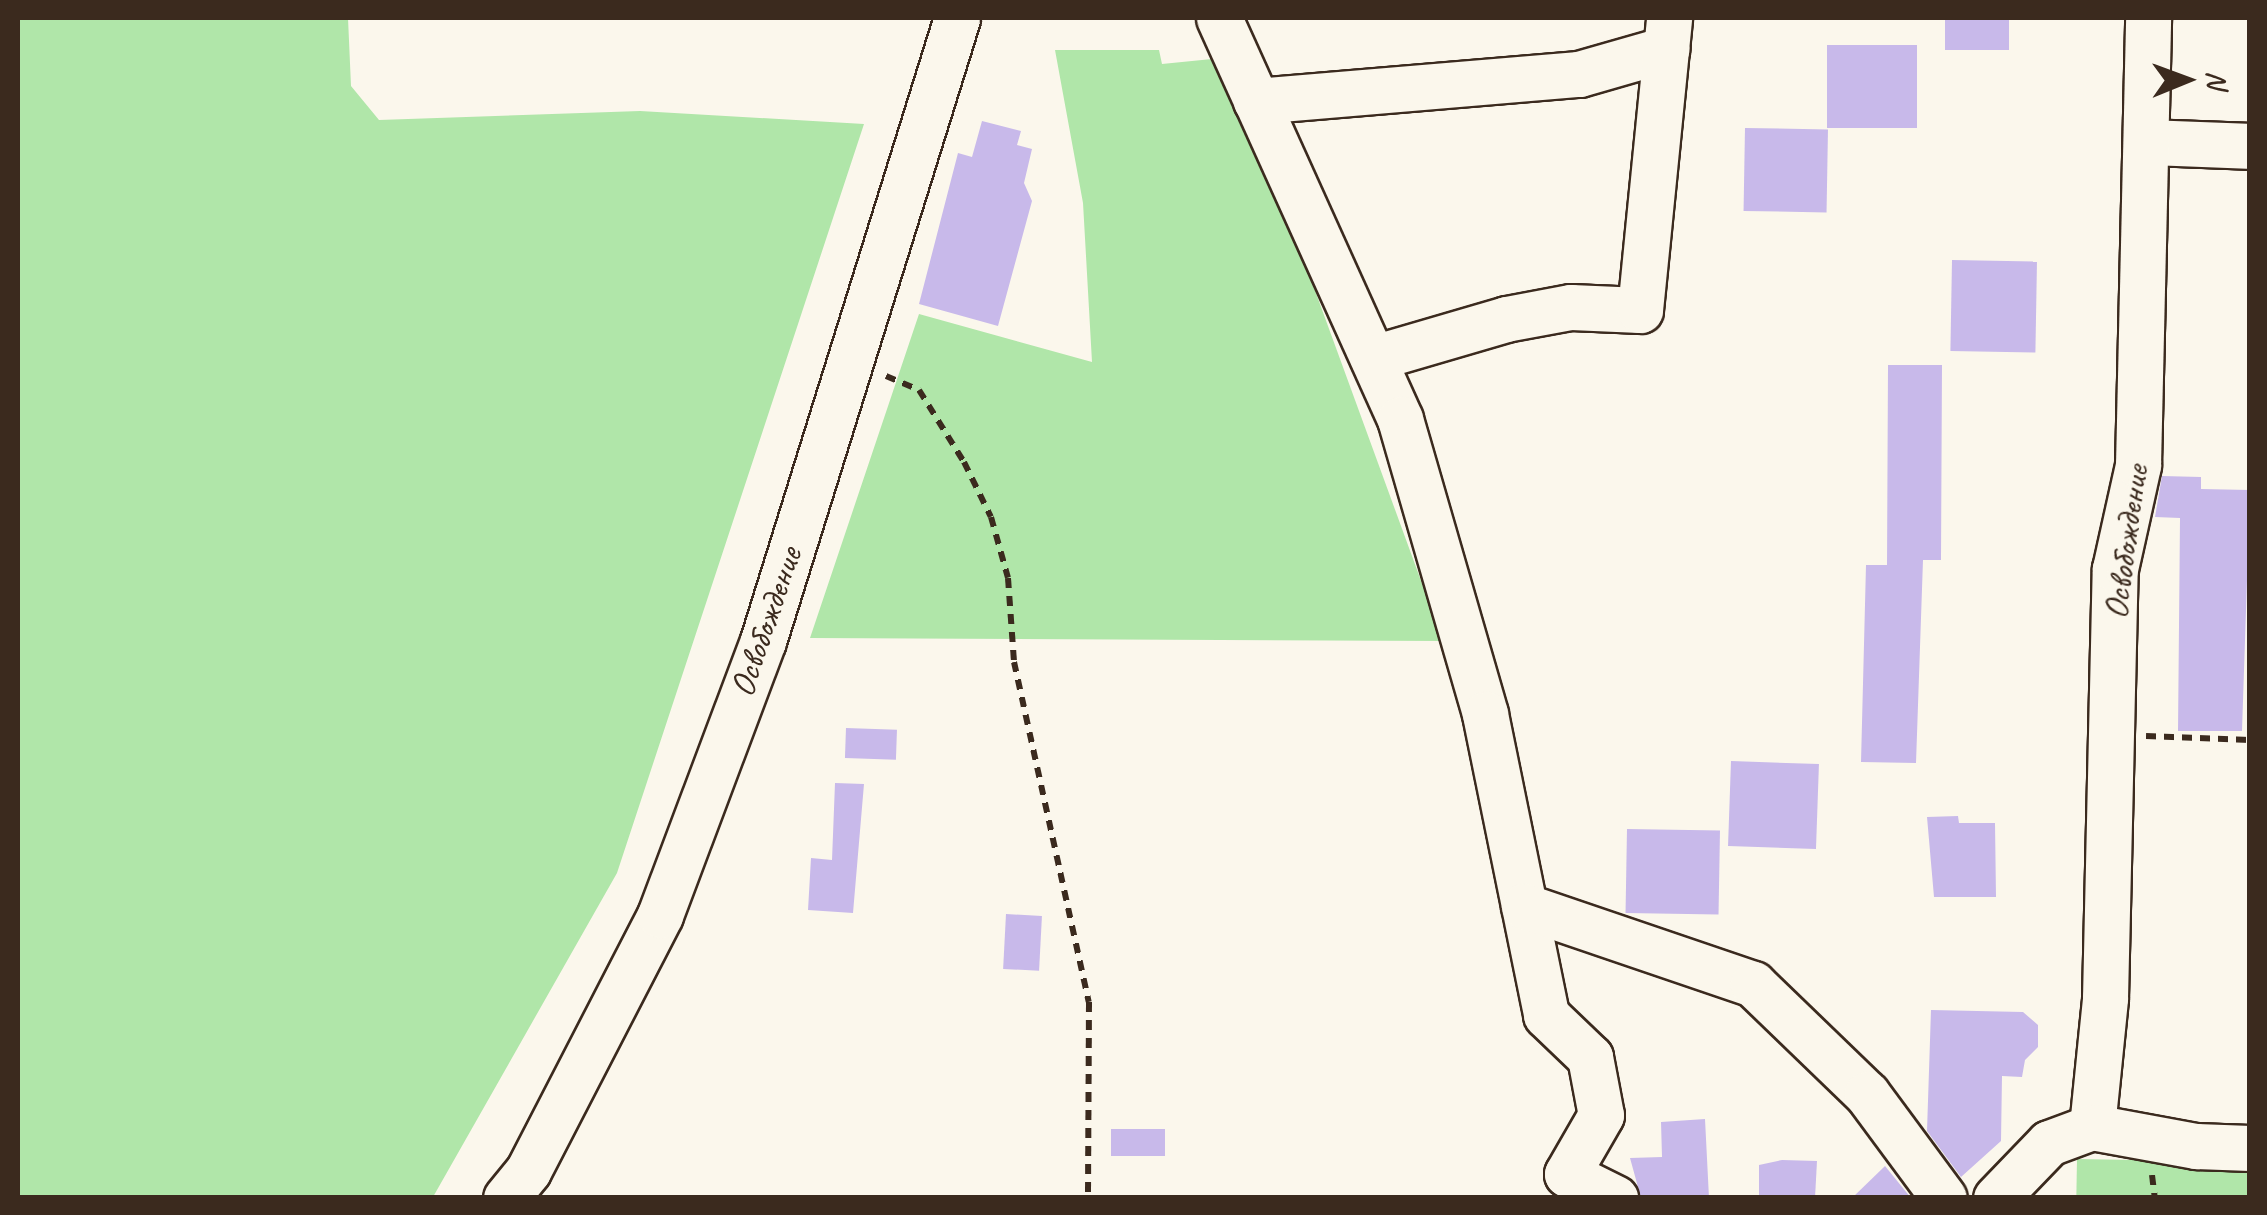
<!DOCTYPE html>
<meta charset="utf-8">
<style>
body{margin:0}
#map{position:relative;width:2267px;height:1215px;overflow:hidden;background:#fbf7ec;font-family:Caveat,sans-serif}
div>[style]{position:absolute}
[style*='--x']{left:calc(var(--x)*1px);top:calc(var(--y)*1px);width:calc(var(--w)*1px);rotate:calc(var(--a)*1deg)}
.green>*{inset:0;background:#b0e6a9;transform-origin:0 0}
.building>*{inset:0;background:#c8b9ea;transform-origin:0 0}
.path>*{height:6px;margin-top:-3px;transform-origin:0;background:repeating-linear-gradient(90deg,#3b2a1e 0 10px,transparent 0 18px)}
.roads{filter:drop-shadow(2px 0 #3b2a1e) drop-shadow(-2px 0 #3b2a1e) drop-shadow(0 2px #3b2a1e) drop-shadow(0 -2px #3b2a1e)}
.minor>*{height:45px;margin:-22.5px;padding:0 22.5px;transform-origin:22.5px;border-radius:22.5px;background:#fbf7ec}
span{translate:-50% -50%;white-space:nowrap;text-align:center;line-height:1.15;-webkit-text-stroke:8px #fbf7ec;paint-order:stroke}
.street-label{font-size:35px;color:#3b2a1e}
.frame{position:absolute;inset:0;border:20px solid #3b2a1e;pointer-events:none}
.north{position:absolute;left:2137px;top:30px;width:100px;height:100px;-webkit-text-stroke:8px #fbf7ec;paint-order:stroke;rotate:89deg;font-size:28px;font-weight:700;line-height:40px;text-align:center;color:#3b2a1e}
.north::after{content:'';display:block;margin:auto;width:35px;height:45px;background:#3b2a1e;clip-path:polygon(50% 0,100% 100%,50% 72%,0 100%)}
</style>
<div id="map">
<div class="green">
<i style="clip-path:polygon(18px 18px,348px 18px,351px 86px,379px 120px,640px 111px,864px 124px,617px 873px,433px 1197px,18px 1197px)"></i>
<i style="clip-path:polygon(1055px 50px,1159px 50px,1162px 64px,1212px 59px,1309px 274px,1443px 641px,810px 638px,919px 314px,1092px 362px,1083px 203px)"></i>
<i style="left:2077px;top:1159px;width:172px;height:39px;rotate:1deg"></i>
</div>
<div class="building">
<i style="left:1945px;top:18px;width:64px;height:32px"></i>
<i style="left:1827px;top:45px;width:90px;height:83px"></i>
<i style="clip-path:polygon(982px 121px,1021px 131px,1017px 145px,1032px 149px,1024px 183px,1032px 201px,998px 326px,919px 304px,958px 153px,972px 157px)"></i>
<i style="left:1745px;top:128px;width:83px;height:83px;rotate:1deg"></i>
<i style="left:1952px;top:260px;width:85px;height:91px;rotate:1deg"></i>
<i style="clip-path:polygon(1888px 365px,1942px 365px,1941px 560px,1923px 560px,1916px 763px,1861px 762px,1866px 565px,1887px 565px)"></i>
<i style="clip-path:polygon(2162px 476px,2201px 477px,2201px 489px,2250px 490px,2242px 731px,2178px 731px,2180px 518px,2155px 517px)"></i>
<i style="left:846px;top:728px;width:51px;height:30px;rotate:2deg"></i>
<i style="left:1731px;top:761px;width:88px;height:85px;rotate:2deg"></i>
<i style="clip-path:polygon(835px 783px,864px 784px,853px 913px,808px 910px,811px 858px,832px 860px)"></i>
<i style="clip-path:polygon(1958px 816px,1959px 823px,1995px 823px,1996px 897px,1934px 897px,1927px 817px)"></i>
<i style="left:1627px;top:829px;width:93px;height:84px;rotate:1deg"></i>
<i style="left:1006px;top:914px;width:36px;height:55px;rotate:3deg"></i>
<i style="clip-path:polygon(1931px 1010px,2023px 1012px,2038px 1025px,2038px 1047px,2025px 1060px,2022px 1077px,2002px 1076px,2001px 1141px,1961px 1177px,1927px 1131px)"></i>
<i style="clip-path:polygon(1705px 1119px,1709px 1198px,1641px 1198px,1630px 1158px,1662px 1157px,1661px 1122px)"></i>
<i style="left:1111px;top:1129px;width:54px;height:27px"></i>
<i style="clip-path:polygon(1782px 1160px,1817px 1161px,1815px 1198px,1759px 1198px,1759px 1165px)"></i>
<i style="clip-path:polygon(1885px 1166px,1911px 1198px,1852px 1198px)"></i>
</div>
<div class="path">
<i style="--x:886;--y:376;--w:36;--a:23"></i>
<i style="--x:919;--y:390;--w:85;--a:58"></i>
<i style="--x:964;--y:462;--w:61;--a:63.9"></i>
<i style="--x:991;--y:517;--w:63;--a:74.4"></i>
<i style="--x:1008;--y:578;--w:84;--a:85.9"></i>
<i style="--x:1014;--y:662;--w:348;--a:77.6"></i>
<i style="--x:1089;--y:1002;--w:196;--a:90.3"></i>
<i style="--x:2146;--y:736;--w:104;--a:2.2"></i>
<i style="--x:2152;--y:1175;--w:23;--a:83"></i>
</div>
<div class="roads">
<div class="minor">
<i style="--x:1219;--y:18;--w:440;--a:65.7"></i>
<i style="--x:1400;--y:419;--w:307;--a:73.9"></i>
<i style="--x:1485;--y:714;--w:307;--a:78.5"></i>
<i style="--x:1546;--y:1015;--w:61;--a:43.7"></i>
<i style="--x:1590;--y:1057;--w:59;--a:79.3"></i>
<i style="--x:1601;--y:1115;--w:68;--a:120"></i>
<i style="--x:1567;--y:1174;--w:54;--a:26.6"></i>
<i style="--x:1256;--y:101;--w:324;--a:-4.8"></i>
<i style="--x:1579;--y:74;--w:91;--a:-16"></i>
<i style="--x:2148;--y:142;--w:102;--a:2.2"></i>
<i style="--x:1373;--y:358;--w:139;--a:-16.3"></i>
<i style="--x:1506;--y:319;--w:66;--a:-10.5"></i>
<i style="--x:1571;--y:307;--w:69;--a:2.5"></i>
<i style="--x:1640;--y:310;--w:293;--a:-84.3"></i>
<i style="--x:1524;--y:906;--w:242;--a:18.8"></i>
<i style="--x:1753;--y:984;--w:158;--a:44"></i>
<i style="--x:1867;--y:1094;--w:129;--a:53.5"></i>
<i style="--x:2092;--y:1127;--w:130;--a:-84.2"></i>
<i style="--x:2105;--y:998;--w:429;--a:-88.7"></i>
<i style="--x:2115;--y:569;--w:107;--a:-77.5"></i>
<i style="--x:2138;--y:465;--w:447;--a:-88.7"></i>
<i style="--x:506;--y:1198;--w:35;--a:-51"></i>
<i style="--x:528;--y:1171;--w:288;--a:-62.7"></i>
<i style="--x:660;--y:915;--w:293;--a:-69.4"></i>
<i style="--x:763;--y:641;--w:653;--a:-72.7"></i>
<i style="--x:1996;--y:1198;--w:76;--a:-46.1"></i>
<i style="--x:2049;--y:1143;--w:46;--a:-20.4"></i>
<i style="--x:2092;--y:1127;--w:106;--a:10.4"></i>
<i style="--x:2196;--y:1146;--w:54;--a:2.1"></i>
</div>
</div>
<div class="street-label">
<span style="left:2126px;top:542px;rotate:-82deg">Освобождение</span>
<span style="left:766px;top:622px;rotate:-71deg">Освобождение</span>
</div>
<div class="frame"></div>
<div class="north">N</div>
</div>
